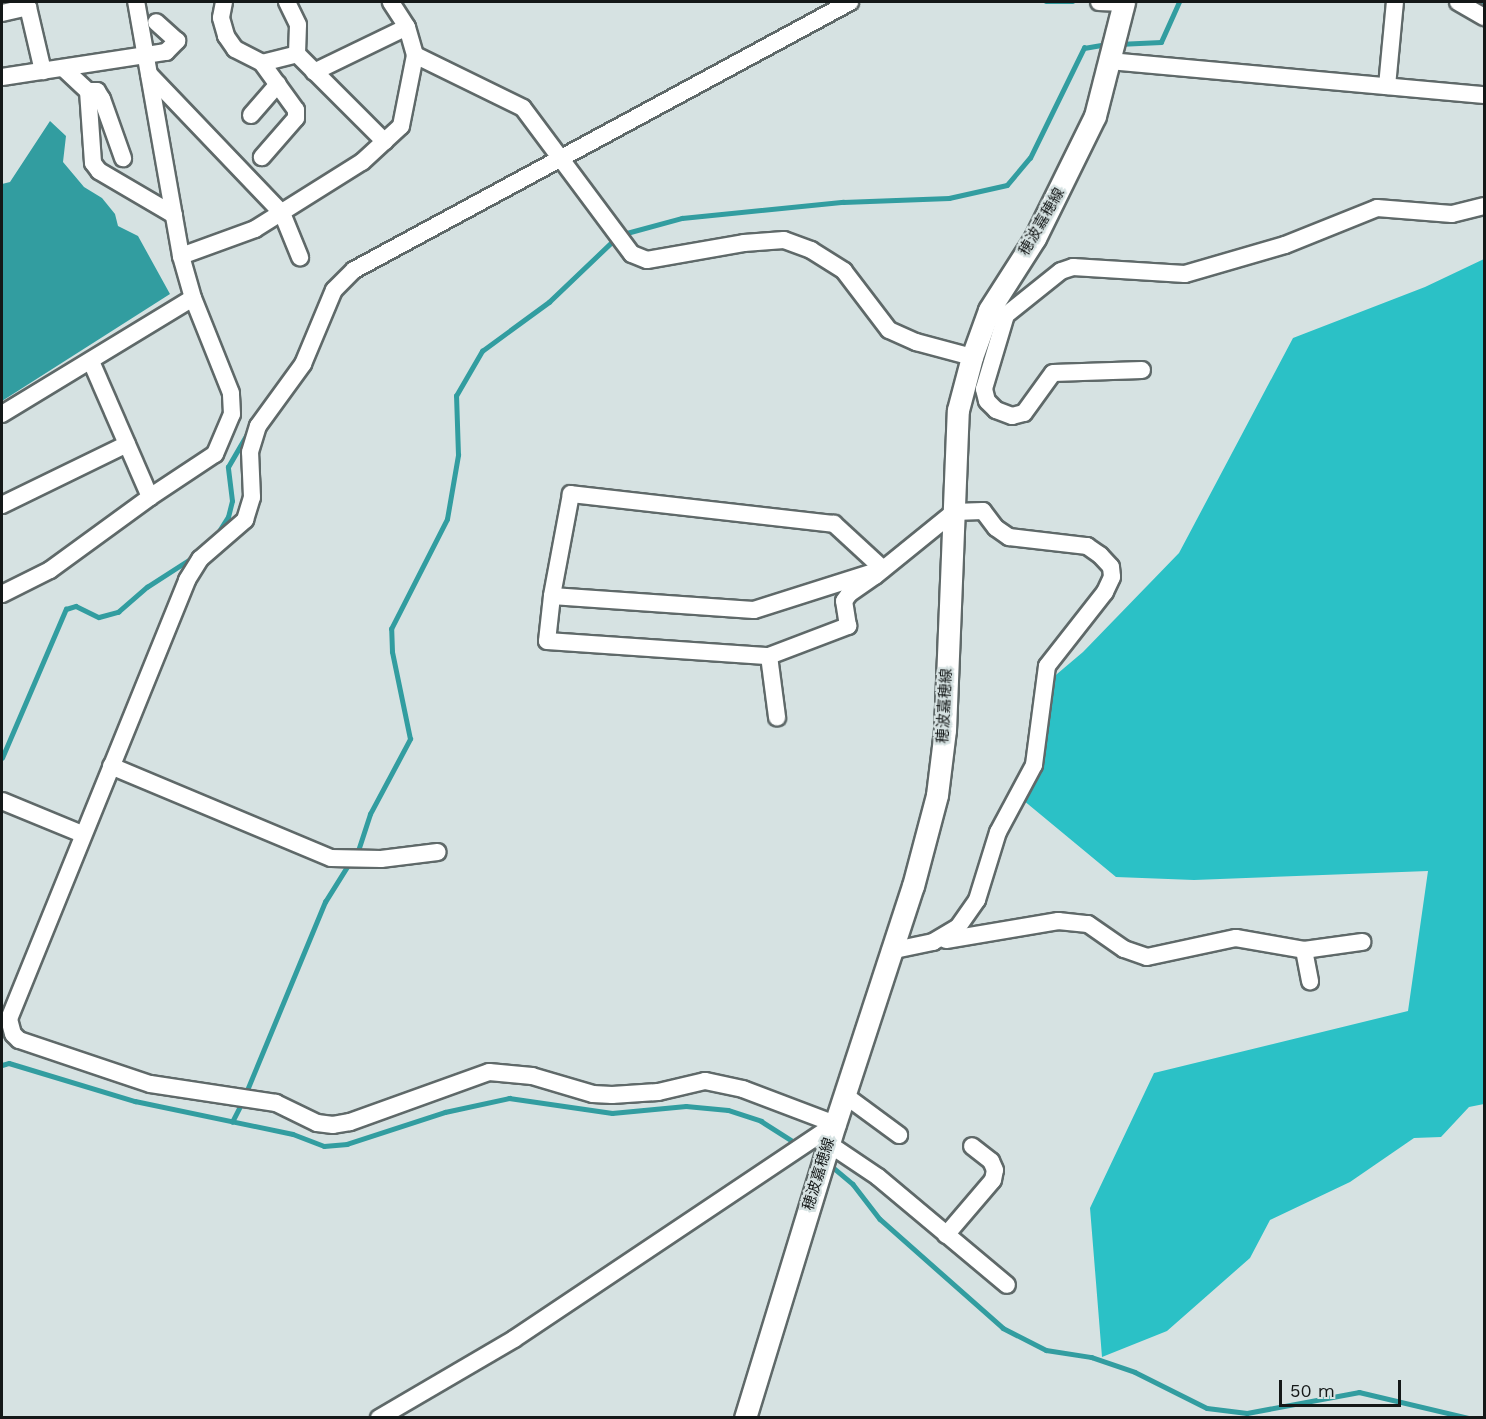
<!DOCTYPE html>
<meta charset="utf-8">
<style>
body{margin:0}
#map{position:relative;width:1486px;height:1419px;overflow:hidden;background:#d6e2e2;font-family:"Work Sans","Noto Sans JP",sans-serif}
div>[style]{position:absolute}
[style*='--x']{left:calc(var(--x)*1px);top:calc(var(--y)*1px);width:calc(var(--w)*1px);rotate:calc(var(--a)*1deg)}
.forest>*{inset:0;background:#2bc1c6}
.water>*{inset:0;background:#329da0}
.stream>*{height:4.5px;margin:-2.25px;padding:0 2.25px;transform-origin:2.25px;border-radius:2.25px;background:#329da0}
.roads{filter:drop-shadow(2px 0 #5f6969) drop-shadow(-2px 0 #5f6969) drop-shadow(0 2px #5f6969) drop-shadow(0 -2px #5f6969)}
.minor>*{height:16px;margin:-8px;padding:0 8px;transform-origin:8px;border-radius:8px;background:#fff}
.major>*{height:21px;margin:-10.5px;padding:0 10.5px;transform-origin:10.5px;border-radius:10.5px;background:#fff}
span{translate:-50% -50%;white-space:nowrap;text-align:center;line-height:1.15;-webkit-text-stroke:4.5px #d6e2e2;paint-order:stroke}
.street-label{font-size:15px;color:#141818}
.frame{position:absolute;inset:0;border:3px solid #141818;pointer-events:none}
.scale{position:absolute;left:1279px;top:1380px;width:122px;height:27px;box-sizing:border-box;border:3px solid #141818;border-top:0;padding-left:8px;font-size:18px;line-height:21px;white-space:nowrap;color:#141818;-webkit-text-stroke:4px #d6e2e2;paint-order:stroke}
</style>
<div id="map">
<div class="forest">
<i style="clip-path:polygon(1484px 259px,1484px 1104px,1469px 1107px,1441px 1137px,1414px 1138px,1350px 1182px,1270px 1220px,1250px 1258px,1167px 1331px,1102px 1357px,1090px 1208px,1154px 1073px,1408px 1011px,1428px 871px,1194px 880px,1116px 877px,1023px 800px,1030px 722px,1044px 685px,1083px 652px,1179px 553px,1293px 338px,1425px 287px)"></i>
</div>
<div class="water">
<i style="clip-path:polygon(50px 121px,66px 136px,63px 162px,84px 187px,102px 198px,115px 214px,118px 226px,138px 236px,170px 294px,2px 401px,2px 184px,10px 182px)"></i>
</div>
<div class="stream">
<i style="--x:1046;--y:2;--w:27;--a:0"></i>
<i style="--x:1479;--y:2;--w:6;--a:31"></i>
<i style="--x:1118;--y:44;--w:43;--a:-2.7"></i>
<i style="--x:1161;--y:42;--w:44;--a:-65.8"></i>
<i style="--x:623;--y:234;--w:61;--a:-15.2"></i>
<i style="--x:682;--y:218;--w:162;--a:-5.7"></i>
<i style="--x:843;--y:202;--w:106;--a:-2.2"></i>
<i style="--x:949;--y:198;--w:59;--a:-12.6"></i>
<i style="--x:1007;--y:185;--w:35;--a:-50"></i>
<i style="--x:1030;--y:158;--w:123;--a:-63.9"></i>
<i style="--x:1084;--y:48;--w:23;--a:-10"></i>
<i style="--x:292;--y:368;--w:64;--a:-65.9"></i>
<i style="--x:216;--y:536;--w:22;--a:-58"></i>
<i style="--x:228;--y:517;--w:16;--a:-76"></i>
<i style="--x:232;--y:501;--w:34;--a:-97"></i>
<i style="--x:228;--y:467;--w:44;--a:-59.9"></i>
<i style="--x:2;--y:758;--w:162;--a:-66.8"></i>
<i style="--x:66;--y:609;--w:10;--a:-17"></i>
<i style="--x:76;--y:606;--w:25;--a:26"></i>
<i style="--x:99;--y:617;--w:20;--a:-15"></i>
<i style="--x:118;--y:612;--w:38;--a:-41"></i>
<i style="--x:147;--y:587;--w:57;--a:-32.9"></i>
<i style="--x:357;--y:854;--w:42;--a:-72"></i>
<i style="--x:370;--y:814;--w:85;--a:-61.9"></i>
<i style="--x:410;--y:739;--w:89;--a:-101.7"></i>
<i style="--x:392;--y:652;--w:23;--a:-92"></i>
<i style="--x:391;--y:629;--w:123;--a:-63"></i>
<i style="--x:447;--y:519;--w:65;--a:-80.2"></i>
<i style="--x:458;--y:455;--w:59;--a:-91.9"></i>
<i style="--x:456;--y:396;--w:52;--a:-60"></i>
<i style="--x:482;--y:351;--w:83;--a:-36.2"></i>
<i style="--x:549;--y:302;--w:93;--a:-43.7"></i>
<i style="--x:2;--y:1065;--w:7;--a:-16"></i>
<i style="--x:9;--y:1063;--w:132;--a:16.8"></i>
<i style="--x:135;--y:1101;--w:161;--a:11.8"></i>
<i style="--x:293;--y:1134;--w:33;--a:21"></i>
<i style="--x:324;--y:1146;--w:23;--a:-5"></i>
<i style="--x:347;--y:1144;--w:103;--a:-18.1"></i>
<i style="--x:445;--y:1112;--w:66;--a:-12.3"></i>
<i style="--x:509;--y:1098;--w:104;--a:8.3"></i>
<i style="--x:612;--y:1113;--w:74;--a:-5.4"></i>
<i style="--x:686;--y:1106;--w:42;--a:5.4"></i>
<i style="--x:728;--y:1110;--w:35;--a:18"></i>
<i style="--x:761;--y:1121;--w:45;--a:32.3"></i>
<i style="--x:245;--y:1095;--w:209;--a:-67.5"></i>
<i style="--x:325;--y:902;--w:47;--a:-58"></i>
<i style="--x:232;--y:1122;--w:22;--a:-63"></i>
<i style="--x:829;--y:1164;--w:31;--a:40"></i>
<i style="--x:853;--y:1184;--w:44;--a:52.4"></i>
<i style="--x:880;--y:1219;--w:164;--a:41.5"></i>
<i style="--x:1003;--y:1328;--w:48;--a:27.1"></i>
<i style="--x:1046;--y:1350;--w:46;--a:8.8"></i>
<i style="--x:1091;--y:1357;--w:46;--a:18.8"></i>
<i style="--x:1135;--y:1372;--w:80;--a:26.6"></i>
<i style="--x:1207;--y:1408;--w:40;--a:7.1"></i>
<i style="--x:1247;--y:1413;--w:114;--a:-10.6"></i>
<i style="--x:1359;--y:1392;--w:113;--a:13.3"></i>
</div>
<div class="roads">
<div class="minor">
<i style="--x:224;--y:2;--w:16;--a:101"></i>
<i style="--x:221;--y:18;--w:19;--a:74"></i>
<i style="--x:226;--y:36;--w:16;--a:55"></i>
<i style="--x:235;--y:49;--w:30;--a:27"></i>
<i style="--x:262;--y:63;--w:36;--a:-14"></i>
<i style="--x:297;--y:54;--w:124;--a:45"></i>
<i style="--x:287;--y:2;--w:25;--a:64"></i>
<i style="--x:298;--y:25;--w:29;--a:92"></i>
<i style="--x:1099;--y:2;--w:25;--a:2"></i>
<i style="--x:1458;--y:2;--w:30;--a:30"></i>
<i style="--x:2;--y:13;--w:27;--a:-13"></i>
<i style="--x:28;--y:7;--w:66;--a:76.8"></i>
<i style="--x:415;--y:55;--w:120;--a:26.1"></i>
<i style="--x:523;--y:108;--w:182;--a:53.3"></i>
<i style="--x:632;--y:254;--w:16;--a:22"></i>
<i style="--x:647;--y:260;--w:98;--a:-9.9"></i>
<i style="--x:744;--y:243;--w:40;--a:-4.3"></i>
<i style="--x:784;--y:240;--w:29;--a:20"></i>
<i style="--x:811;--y:250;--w:39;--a:32"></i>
<i style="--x:844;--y:271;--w:74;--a:52.7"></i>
<i style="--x:889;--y:330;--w:30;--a:24"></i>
<i style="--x:916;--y:342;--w:58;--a:15"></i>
<i style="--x:1109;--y:61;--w:377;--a:5.2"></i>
<i style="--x:262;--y:63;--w:58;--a:54.1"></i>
<i style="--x:296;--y:110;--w:8;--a:90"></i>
<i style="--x:296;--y:118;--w:52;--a:131.1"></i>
<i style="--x:63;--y:68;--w:34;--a:43"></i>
<i style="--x:88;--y:91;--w:72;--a:86"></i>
<i style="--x:93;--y:163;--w:10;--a:53"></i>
<i style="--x:99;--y:171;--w:87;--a:30.4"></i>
<i style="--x:314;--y:72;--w:103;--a:-25.8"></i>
<i style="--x:149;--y:74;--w:192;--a:46.3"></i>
<i style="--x:282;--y:213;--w:48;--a:67.8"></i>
<i style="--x:2;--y:77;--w:166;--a:-8.7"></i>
<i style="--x:166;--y:52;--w:16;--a:-45"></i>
<i style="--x:177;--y:41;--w:28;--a:-138"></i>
<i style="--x:1387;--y:86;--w:84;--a:-84.6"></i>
<i style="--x:88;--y:91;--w:9;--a:0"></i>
<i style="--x:97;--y:91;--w:9;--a:58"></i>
<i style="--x:102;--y:99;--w:63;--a:70.4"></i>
<i style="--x:251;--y:115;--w:41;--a:-48.9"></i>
<i style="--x:181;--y:256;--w:79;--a:-20"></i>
<i style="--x:255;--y:229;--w:126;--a:-32.1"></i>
<i style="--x:362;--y:162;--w:53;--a:-42.7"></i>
<i style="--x:401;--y:126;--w:72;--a:-78.8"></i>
<i style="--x:415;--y:55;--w:29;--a:-106"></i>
<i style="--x:407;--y:27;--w:30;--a:-123"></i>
<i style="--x:989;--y:310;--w:18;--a:16"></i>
<i style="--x:1006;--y:315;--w:70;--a:-38.7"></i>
<i style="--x:1061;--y:271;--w:13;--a:-18"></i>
<i style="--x:1073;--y:267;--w:112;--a:3.6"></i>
<i style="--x:1185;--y:274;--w:104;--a:-16.2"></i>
<i style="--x:1285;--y:245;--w:99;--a:-21.9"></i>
<i style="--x:1377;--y:208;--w:75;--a:4.6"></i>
<i style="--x:1452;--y:214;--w:33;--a:-14"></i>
<i style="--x:1006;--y:315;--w:77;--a:106.6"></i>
<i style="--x:984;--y:389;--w:12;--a:76"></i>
<i style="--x:987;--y:401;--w:13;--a:45"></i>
<i style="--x:996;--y:410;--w:17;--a:21"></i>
<i style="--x:1012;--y:416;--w:12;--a:-14"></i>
<i style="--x:1024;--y:413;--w:49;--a:-54.1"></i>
<i style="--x:1053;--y:373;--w:89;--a:-1.9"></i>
<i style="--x:2;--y:414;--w:223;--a:-31.3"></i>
<i style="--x:193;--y:298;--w:44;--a:-105.9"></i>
<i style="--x:181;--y:256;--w:258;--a:-100"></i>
<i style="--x:150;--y:497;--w:78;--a:-33.5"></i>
<i style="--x:215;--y:454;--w:43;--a:-67"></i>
<i style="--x:232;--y:414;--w:21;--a:-93"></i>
<i style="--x:231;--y:393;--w:102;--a:-111.8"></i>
<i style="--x:2;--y:505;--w:139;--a:-26"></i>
<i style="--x:2;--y:594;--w:54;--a:-26.6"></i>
<i style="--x:50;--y:570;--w:124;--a:-36.1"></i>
<i style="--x:150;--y:497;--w:148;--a:-113.5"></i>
<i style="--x:552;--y:596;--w:202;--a:4"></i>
<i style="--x:754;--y:610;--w:135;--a:-17.6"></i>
<i style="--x:883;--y:569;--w:67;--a:-137.4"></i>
<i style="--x:834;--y:524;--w:265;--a:-173.5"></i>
<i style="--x:571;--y:494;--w:104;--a:100.6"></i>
<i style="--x:552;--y:596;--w:45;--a:96.3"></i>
<i style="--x:547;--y:641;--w:223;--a:3.9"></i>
<i style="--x:769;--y:656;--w:85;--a:-20.8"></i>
<i style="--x:848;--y:626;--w:25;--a:-99"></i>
<i style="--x:844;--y:601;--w:9;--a:-54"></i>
<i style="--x:849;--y:594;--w:32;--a:-35"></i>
<i style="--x:875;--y:576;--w:102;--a:-39"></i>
<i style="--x:954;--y:512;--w:29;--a:-2"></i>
<i style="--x:983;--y:511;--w:21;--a:53"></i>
<i style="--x:996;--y:528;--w:16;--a:35"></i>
<i style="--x:1009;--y:537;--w:79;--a:6.6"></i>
<i style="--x:1087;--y:546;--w:16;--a:35"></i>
<i style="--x:1100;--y:555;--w:16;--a:47"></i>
<i style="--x:1111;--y:567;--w:10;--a:84"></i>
<i style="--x:1112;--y:577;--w:17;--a:115"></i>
<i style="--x:1105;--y:592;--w:94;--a:128.1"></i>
<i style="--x:1047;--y:666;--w:100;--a:97.5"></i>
<i style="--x:1034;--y:765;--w:76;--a:118.2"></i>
<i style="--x:998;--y:832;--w:71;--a:107.2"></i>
<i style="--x:977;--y:900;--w:33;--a:125"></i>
<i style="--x:958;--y:927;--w:29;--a:149"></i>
<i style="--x:933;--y:942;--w:44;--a:168.2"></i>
<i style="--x:769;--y:656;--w:62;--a:82.5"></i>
<i style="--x:111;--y:766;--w:238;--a:22.7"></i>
<i style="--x:331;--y:858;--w:50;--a:1.1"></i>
<i style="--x:381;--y:859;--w:57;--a:-7"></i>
<i style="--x:2;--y:801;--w:87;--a:22.4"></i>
<i style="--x:946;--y:940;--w:114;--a:-9.6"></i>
<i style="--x:1058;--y:921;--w:30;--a:6"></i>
<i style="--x:1088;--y:924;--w:44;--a:34.8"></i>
<i style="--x:1124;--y:949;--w:24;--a:19"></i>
<i style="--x:1147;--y:957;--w:91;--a:-12.1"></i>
<i style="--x:1236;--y:938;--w:69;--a:10"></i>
<i style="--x:1304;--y:950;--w:59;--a:-7.9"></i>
<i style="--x:1304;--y:950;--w:32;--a:79"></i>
<i style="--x:846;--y:1096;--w:66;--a:36.3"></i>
<i style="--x:835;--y:1124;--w:98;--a:-159.2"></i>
<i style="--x:743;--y:1089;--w:39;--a:-168"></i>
<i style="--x:705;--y:1081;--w:48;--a:166.8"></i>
<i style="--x:658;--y:1092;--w:46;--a:176.3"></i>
<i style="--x:612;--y:1095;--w:19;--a:-177"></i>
<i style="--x:593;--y:1094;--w:64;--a:-163.6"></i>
<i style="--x:532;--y:1076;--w:43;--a:-174.7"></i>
<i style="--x:489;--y:1072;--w:148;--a:160.2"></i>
<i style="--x:350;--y:1122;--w:17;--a:170"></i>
<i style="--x:333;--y:1125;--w:16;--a:-173"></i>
<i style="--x:317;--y:1123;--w:46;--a:-154"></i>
<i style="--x:276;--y:1103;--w:127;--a:-171.4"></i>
<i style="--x:150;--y:1084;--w:138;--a:-161.4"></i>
<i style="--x:19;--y:1040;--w:8;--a:-135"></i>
<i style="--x:13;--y:1034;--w:16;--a:-105"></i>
<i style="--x:9;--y:1019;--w:474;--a:-67.9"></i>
<i style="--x:187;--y:580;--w:25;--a:-58"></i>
<i style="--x:200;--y:559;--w:60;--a:-40.9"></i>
<i style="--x:245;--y:520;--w:24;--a:-73"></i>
<i style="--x:252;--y:497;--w:45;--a:-92.5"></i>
<i style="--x:250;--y:452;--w:27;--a:-73"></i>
<i style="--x:258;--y:426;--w:77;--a:-54"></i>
<i style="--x:303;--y:364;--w:80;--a:-67.3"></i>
<i style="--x:334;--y:290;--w:28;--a:-45"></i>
<i style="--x:354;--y:270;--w:564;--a:-28.38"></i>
<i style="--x:829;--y:1144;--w:59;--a:34"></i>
<i style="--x:878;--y:1177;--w:168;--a:39.9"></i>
<i style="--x:946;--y:1235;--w:72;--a:-49.5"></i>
<i style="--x:993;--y:1180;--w:10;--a:-79"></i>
<i style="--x:995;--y:1170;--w:10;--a:-114"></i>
<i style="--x:991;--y:1161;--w:24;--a:-142"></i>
<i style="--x:379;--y:1418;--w:156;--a:-30.3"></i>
<i style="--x:514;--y:1339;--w:386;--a:-33.8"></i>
</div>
<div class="major">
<i style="--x:745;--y:1418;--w:307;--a:-73"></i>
<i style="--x:835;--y:1124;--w:250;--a:-71.9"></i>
<i style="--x:913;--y:886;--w:94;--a:-75.2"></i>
<i style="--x:937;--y:795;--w:65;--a:-83"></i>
<i style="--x:945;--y:730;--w:320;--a:-87.7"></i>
<i style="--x:958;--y:410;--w:55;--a:-75.2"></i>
<i style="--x:972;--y:357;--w:50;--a:-70.1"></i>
<i style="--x:989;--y:310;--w:85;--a:-57.4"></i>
<i style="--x:1035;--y:238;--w:136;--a:-63.8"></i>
<i style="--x:1095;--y:116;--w:118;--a:-75.7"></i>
</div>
</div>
<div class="street-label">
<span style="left:1042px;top:222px;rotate:-60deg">穂波嘉穂線</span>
<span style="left:945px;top:706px;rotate:-87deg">穂波嘉穂線</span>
<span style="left:819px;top:1174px;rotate:-73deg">穂波嘉穂線</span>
</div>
<div class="frame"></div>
<div class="scale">50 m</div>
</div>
